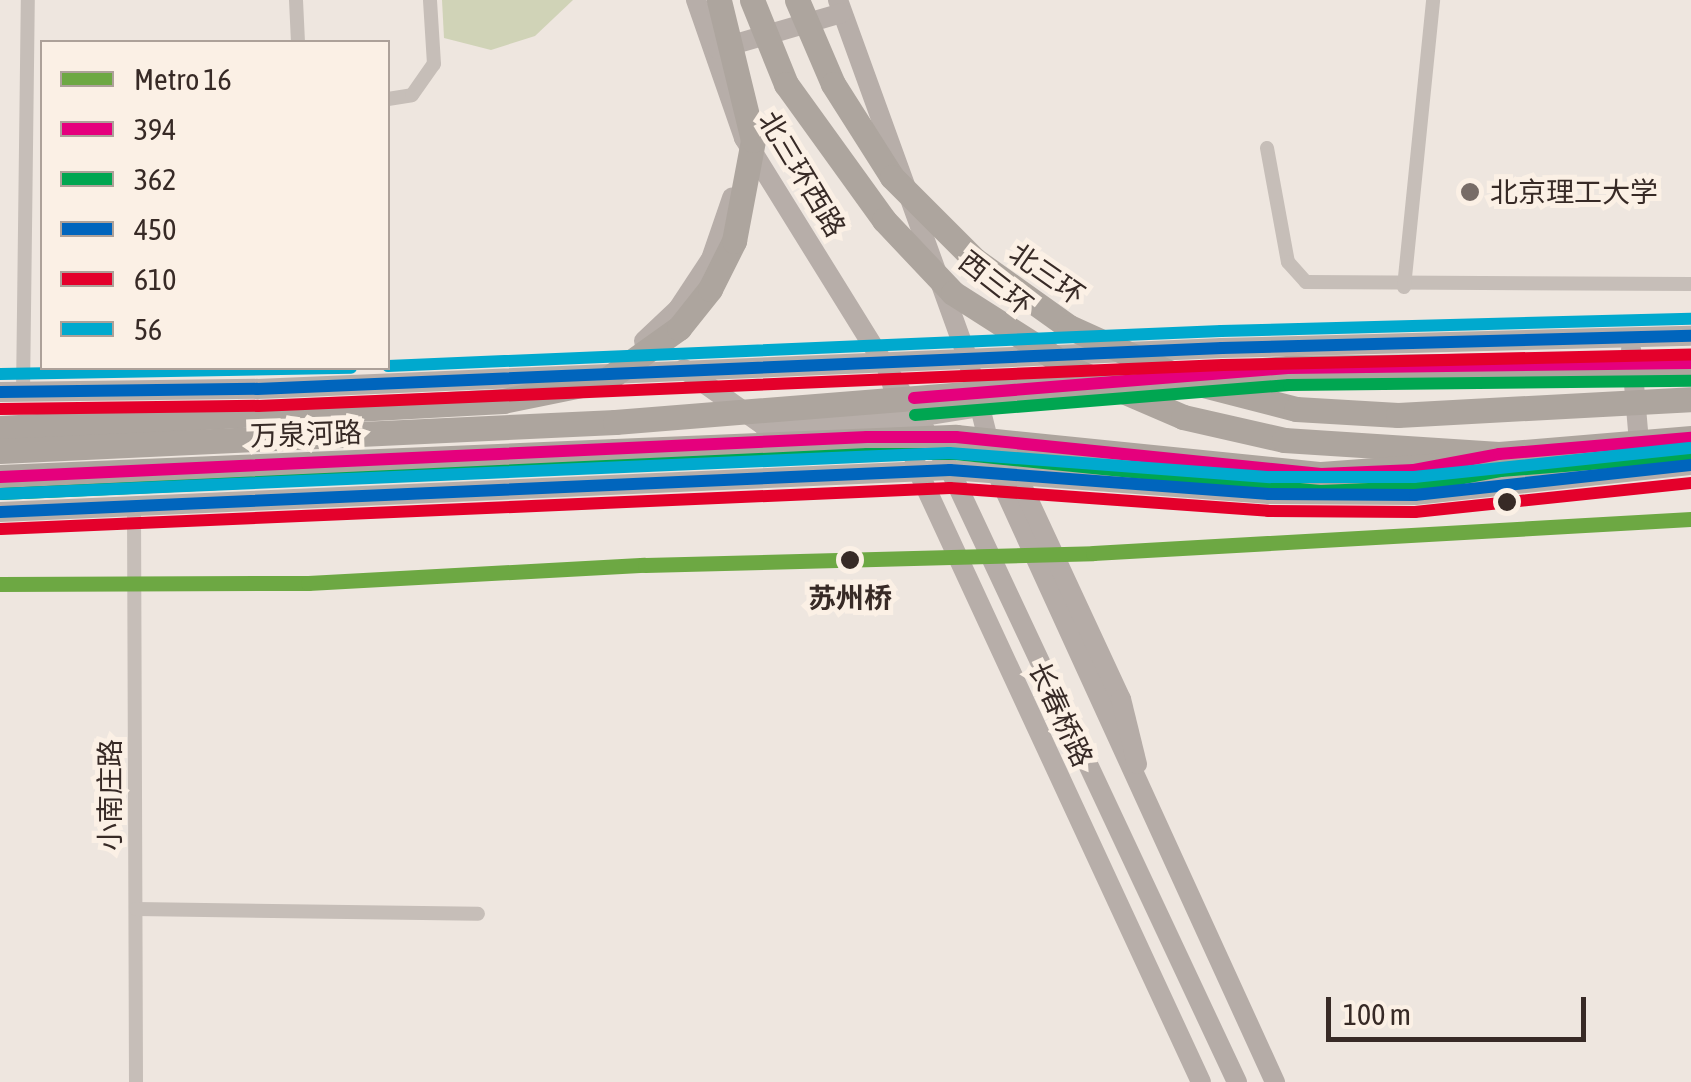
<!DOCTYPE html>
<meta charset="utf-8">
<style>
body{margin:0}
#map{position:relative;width:1691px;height:1082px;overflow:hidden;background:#eee6df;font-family:"Asap Condensed","Noto Sans SC",sans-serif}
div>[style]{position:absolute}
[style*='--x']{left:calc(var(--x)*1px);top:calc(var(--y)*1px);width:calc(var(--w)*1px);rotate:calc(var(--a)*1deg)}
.green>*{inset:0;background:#d0d3b7}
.street>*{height:14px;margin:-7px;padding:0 7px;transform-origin:7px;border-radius:7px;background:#c6beb8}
.secondary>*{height:20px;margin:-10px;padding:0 10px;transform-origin:10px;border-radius:10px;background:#b7aea9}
.primary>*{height:20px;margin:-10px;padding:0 10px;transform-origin:10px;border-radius:10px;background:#b5aca7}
.highway>*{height:25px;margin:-12.5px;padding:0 12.5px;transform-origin:12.5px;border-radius:12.5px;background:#ada59e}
.highway-bridge>*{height:25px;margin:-12.5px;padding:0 12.5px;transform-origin:12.5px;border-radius:12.5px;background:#ada59e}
.bus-1>*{height:12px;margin:-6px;padding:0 6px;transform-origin:6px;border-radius:6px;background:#e5007d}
.bus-2>*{height:12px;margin:-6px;padding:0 6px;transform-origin:6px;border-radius:6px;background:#00a651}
.bus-3>*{height:12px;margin:-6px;padding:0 6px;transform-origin:6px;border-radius:6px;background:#0065bd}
.bus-4>*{height:12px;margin:-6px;padding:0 6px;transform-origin:6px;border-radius:6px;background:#e4002b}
.bus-5>*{height:12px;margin:-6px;padding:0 6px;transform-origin:6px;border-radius:6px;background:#00a9ce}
.metro-1>*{height:15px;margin:-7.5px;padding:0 7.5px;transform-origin:7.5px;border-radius:7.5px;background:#6da843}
.dots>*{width:28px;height:28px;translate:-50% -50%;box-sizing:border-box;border:5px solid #fbf0e5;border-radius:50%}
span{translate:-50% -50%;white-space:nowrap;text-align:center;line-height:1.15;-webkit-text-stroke:10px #fbf0e5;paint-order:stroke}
.street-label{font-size:28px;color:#372a26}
.poi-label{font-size:28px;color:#372a26}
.left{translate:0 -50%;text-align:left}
.stop-label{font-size:28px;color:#372a26;font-weight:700}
.legend{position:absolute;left:40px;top:40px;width:350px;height:330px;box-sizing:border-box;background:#fbf0e5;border:2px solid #ada199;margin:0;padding:12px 18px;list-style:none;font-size:30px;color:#372a26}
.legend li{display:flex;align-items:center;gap:20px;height:50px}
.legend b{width:50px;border:2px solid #ada199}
.scale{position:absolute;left:1326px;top:997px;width:260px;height:45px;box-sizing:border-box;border:5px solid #372a26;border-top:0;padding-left:12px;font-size:30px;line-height:35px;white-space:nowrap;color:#372a26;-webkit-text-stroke:8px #fbf0e5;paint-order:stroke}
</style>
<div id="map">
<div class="green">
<i style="clip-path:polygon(442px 0,573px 0,535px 36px,491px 50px,444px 38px)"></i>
</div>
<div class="street">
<i style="--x:296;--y:0;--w:42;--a:87.3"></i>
<i style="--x:388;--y:99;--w:24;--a:-9"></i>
<i style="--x:412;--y:95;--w:38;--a:-55"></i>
<i style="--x:434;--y:64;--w:64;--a:-93.6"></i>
<i style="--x:1267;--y:148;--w:116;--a:79.6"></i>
<i style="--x:1288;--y:262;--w:27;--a:48"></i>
<i style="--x:1306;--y:282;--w:385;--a:0.3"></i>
<i style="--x:1404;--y:287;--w:288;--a:-84.2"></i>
<i style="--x:23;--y:393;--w:393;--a:-89.3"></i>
<i style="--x:134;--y:507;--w:575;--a:89.8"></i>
<i style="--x:136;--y:909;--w:342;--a:0.8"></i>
</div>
<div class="secondary">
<i style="--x:696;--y:0;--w:146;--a:70.8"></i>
<i style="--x:744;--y:138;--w:391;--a:58.2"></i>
<i style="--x:838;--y:0;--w:383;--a:70.1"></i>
<i style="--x:968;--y:360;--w:114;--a:75.8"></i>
<i style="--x:718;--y:49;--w:129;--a:-16.2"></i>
<i style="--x:644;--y:341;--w:47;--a:-43.3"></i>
<i style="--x:678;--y:309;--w:60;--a:-56.6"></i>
<i style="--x:711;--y:259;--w:65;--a:-71"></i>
<i style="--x:1631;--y:349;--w:106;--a:85.1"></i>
<i style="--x:886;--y:364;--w:112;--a:73.3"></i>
<i style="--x:918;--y:471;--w:673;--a:65.15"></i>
<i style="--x:684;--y:369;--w:97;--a:35.3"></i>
<i style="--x:763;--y:425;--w:155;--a:-3"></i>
<i style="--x:918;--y:417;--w:74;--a:-9.3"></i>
<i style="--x:0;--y:392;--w:257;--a:-0.7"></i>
<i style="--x:257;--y:389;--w:966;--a:-2.43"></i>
<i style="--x:1222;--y:348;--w:469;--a:-1.5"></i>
<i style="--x:0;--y:512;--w:951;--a:-2.53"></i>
<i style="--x:950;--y:470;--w:320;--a:4.3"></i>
<i style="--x:1269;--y:494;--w:146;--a:0.4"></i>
<i style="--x:1415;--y:495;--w:278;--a:-6.2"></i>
</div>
<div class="primary">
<i style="--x:950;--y:470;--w:676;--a:64.88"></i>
<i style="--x:996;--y:471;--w:672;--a:65.46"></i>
<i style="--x:1016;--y:473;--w:249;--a:65.1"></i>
<i style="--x:1121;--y:699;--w:67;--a:76.2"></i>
</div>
<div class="highway">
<i style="--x:0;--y:428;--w:504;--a:-3.07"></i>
<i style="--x:0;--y:451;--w:616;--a:-2.7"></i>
<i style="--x:0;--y:477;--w:616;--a:-2.42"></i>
</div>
<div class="highway-bridge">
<i style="--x:752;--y:0;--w:91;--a:68"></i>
<i style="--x:786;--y:84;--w:168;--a:54.2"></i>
<i style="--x:884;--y:220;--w:100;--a:46.6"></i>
<i style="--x:953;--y:293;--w:143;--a:32.5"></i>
<i style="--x:1074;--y:370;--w:119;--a:23.3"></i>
<i style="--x:1183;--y:417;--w:104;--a:12.8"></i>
<i style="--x:1284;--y:440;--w:215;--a:3.7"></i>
<i style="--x:1499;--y:454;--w:193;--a:-4.8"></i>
<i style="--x:797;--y:0;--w:91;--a:66.8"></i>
<i style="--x:833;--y:84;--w:110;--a:57.6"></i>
<i style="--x:892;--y:177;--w:117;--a:45"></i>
<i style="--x:975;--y:260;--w:115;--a:35.5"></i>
<i style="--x:1069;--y:327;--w:134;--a:24.3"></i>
<i style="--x:1191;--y:382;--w:108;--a:14.4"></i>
<i style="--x:1296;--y:409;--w:102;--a:3.4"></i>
<i style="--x:1398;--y:415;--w:293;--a:-3.1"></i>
<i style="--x:503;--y:401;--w:105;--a:-11.5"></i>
<i style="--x:606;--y:380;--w:90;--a:-35.5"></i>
<i style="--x:679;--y:328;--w:50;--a:-51.5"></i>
<i style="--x:710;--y:289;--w:54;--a:-63.4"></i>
<i style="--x:734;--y:241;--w:103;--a:-79.3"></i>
<i style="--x:753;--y:140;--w:144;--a:-103.7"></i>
<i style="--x:615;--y:422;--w:675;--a:-4.59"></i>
<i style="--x:1288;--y:368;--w:403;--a:-0.7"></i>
<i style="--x:615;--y:451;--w:341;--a:-2.4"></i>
<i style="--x:956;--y:437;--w:367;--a:5.8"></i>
<i style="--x:1321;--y:474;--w:122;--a:-4.2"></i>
</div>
<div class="bus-1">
<i style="--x:914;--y:398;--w:375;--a:-4.6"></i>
<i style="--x:1288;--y:368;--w:403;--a:-0.7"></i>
<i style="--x:0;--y:477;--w:868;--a:-2.64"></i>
<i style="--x:867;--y:437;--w:89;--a:0"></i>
<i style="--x:956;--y:437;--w:367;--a:5.8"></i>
<i style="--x:1321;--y:474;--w:93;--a:-2.5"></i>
<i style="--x:1414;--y:470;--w:86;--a:-10.7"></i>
<i style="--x:1499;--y:454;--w:193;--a:-4.8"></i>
</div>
<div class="bus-2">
<i style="--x:915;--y:415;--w:375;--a:-4.6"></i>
<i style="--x:1289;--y:385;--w:402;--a:-0.6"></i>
<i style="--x:1;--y:494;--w:867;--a:-2.64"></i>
<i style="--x:867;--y:454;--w:88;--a:0"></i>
<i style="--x:955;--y:454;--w:369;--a:5.8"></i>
<i style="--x:1322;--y:491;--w:93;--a:-2.5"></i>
<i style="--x:1415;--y:487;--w:87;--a:-10.5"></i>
<i style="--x:1501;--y:471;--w:191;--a:-4.5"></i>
</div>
<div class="bus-3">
<i style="--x:0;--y:392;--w:257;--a:-0.7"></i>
<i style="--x:257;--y:389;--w:966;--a:-2.43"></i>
<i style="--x:1222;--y:348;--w:469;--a:-1.5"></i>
<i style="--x:0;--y:512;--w:951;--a:-2.53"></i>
<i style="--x:950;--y:470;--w:320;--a:4.3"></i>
<i style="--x:1269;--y:494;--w:146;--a:0.4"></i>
<i style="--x:1415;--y:495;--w:278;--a:-6.2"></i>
</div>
<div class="bus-4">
<i style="--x:0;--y:409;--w:258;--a:-0.7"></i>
<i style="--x:258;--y:406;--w:966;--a:-2.43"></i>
<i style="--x:1223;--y:365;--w:468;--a:-1.3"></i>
<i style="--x:1;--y:529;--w:950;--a:-2.47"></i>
<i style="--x:950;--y:488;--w:319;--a:4.1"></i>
<i style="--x:1268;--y:511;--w:147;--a:0.4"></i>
<i style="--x:1415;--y:512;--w:278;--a:-6"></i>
</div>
<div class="bus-5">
<i style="--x:388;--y:366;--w:834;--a:-2.41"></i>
<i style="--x:1221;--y:331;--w:470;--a:-1.5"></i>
<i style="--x:0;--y:374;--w:351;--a:-1"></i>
<i style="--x:0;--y:494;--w:950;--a:-2.47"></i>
<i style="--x:949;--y:453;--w:322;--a:4.3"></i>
<i style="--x:1270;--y:477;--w:144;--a:0"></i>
<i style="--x:1414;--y:477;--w:277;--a:-6"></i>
</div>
<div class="metro-1">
<i style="--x:0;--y:584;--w:308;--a:-0.2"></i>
<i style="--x:308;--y:583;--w:337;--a:-3.1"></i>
<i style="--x:645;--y:565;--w:448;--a:-1.5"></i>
<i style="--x:1093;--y:553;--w:599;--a:-3.25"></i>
</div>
<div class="dots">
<i style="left:1470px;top:192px;background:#776c67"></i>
<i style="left:1507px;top:502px;background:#372a26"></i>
<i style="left:850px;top:560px;background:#372a26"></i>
</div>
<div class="street-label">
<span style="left:802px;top:174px;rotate:59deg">北三环西路</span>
<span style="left:1047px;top:274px;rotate:35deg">北三环</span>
<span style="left:996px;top:283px;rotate:38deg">西三环</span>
<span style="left:306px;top:434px;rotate:-2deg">万泉河路</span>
<span style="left:1061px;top:714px;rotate:65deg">长春桥路</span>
<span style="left:110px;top:795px;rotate:-90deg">小南庄路</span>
</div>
<div class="poi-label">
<span class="left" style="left:1490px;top:192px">北京理工大学</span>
</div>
<div class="stop-label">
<span style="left:850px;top:598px">苏州桥</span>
</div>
<ul class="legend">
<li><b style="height:12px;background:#6da843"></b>Metro 16</li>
<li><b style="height:12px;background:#e5007d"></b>394</li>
<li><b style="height:12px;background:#00a651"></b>362</li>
<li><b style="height:12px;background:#0065bd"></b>450</li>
<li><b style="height:12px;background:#e4002b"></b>610</li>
<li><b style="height:12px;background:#00a9ce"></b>56</li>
</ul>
<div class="scale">100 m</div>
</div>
